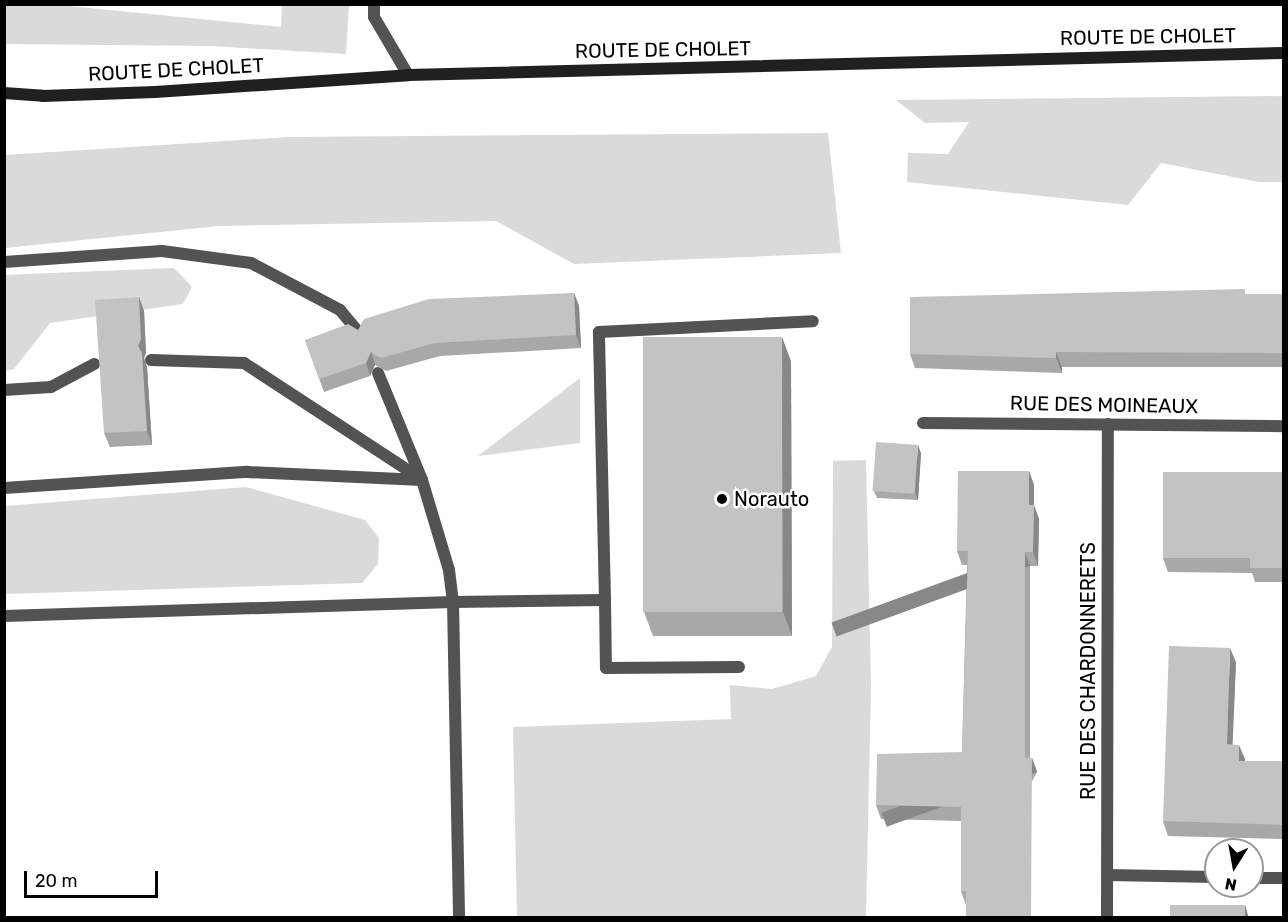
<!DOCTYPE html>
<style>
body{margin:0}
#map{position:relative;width:1288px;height:922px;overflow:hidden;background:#fff;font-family:Rubik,sans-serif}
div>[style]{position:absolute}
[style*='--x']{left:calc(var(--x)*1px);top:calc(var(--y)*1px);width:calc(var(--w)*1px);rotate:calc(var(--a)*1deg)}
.green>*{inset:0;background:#dadada}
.lane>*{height:12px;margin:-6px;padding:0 6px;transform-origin:6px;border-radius:6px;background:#535353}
.street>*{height:12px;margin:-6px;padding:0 6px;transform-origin:6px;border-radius:6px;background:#535353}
.secondary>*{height:12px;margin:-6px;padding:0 6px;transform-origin:6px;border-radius:6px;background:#202020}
.wall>*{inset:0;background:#a8a8a8}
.shaded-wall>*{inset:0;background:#888;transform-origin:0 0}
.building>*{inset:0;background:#c3c3c3;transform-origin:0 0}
.dots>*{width:16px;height:16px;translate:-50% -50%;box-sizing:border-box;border:3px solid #fff;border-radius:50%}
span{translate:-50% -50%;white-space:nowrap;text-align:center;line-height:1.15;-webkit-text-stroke:5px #fff;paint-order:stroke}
.street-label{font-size:20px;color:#000}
.poi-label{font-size:20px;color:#000}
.left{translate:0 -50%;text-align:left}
.frame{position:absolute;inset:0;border:6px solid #000;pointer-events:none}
.north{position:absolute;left:1204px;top:838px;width:60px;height:60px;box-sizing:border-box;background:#fff;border:2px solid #999;border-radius:50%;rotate:191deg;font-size:16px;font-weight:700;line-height:24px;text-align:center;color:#000}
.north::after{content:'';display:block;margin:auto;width:21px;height:27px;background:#000;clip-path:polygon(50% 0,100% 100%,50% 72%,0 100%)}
.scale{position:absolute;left:24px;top:871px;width:134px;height:27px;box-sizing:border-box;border:3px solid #000;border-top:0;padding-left:8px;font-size:18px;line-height:21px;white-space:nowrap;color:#000;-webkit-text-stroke:4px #fff;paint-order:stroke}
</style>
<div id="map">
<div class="green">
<i style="clip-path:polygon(5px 4px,59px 5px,281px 27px,282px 5px,349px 5px,346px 54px,212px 46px,5px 44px)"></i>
<i style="clip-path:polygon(1283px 96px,1283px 182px,1259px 182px,1161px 163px,1128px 205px,907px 182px,908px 153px,948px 154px,969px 122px,925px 123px,896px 100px)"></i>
<i style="clip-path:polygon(828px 133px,841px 253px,574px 264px,496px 221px,219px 226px,5px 248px,5px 155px,289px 137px)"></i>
<i style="clip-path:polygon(174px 268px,192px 287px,183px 304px,50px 323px,14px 369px,5px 371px,4px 275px)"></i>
<i style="clip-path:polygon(580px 378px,580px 443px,478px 456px)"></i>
<i style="clip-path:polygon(866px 460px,871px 686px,866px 917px,517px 917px,513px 727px,731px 719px,730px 685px,772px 689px,816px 676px,832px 647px,833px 461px)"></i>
<i style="clip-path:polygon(246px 487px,365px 520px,379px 538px,378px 564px,362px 583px,5px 594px,5px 506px)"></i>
</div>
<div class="lane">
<i style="--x:374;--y:4;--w:13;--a:90"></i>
<i style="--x:374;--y:17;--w:67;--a:59.6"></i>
<i style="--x:4;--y:262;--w:158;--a:-4"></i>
<i style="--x:162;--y:251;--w:90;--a:7.7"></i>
<i style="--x:251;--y:263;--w:101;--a:27.8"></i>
<i style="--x:340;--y:310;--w:33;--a:50"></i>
<i style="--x:151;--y:360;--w:93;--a:1.8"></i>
<i style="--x:244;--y:363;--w:212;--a:33.2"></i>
<i style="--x:378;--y:373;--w:116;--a:67.6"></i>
<i style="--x:422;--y:480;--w:94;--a:73.3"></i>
<i style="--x:449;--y:570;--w:32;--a:83"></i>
<i style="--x:453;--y:602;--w:152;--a:-0.8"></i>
<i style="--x:605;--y:600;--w:268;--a:-91.3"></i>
<i style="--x:599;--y:332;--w:214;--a:-2.9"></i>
<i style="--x:4;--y:390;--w:47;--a:-3.7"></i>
<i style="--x:51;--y:387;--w:49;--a:-28.1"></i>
<i style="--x:4;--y:488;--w:244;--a:-3.8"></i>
<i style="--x:247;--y:472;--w:175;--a:2.6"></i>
<i style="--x:605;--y:600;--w:68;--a:89.2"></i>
<i style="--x:606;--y:668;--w:133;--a:-0.4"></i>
<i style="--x:4;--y:616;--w:449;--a:-1.8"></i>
<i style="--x:453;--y:602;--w:316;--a:88.9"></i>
</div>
<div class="street">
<i style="--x:923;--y:423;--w:361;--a:0.5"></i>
<i style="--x:1107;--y:875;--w:109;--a:1.1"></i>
<i style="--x:1252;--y:878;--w:32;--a:0"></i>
<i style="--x:1107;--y:918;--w:494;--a:-89.9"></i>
</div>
<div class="secondary">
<i style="--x:4;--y:93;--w:39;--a:4"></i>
<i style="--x:43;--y:96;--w:112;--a:-2"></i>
<i style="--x:155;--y:92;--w:254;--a:-3.8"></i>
<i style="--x:408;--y:75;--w:876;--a:-1.44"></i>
</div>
<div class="wall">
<i style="clip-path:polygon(574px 293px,579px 306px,581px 348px,440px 356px,386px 371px,375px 365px,370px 376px,324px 392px,305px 340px)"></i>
<i style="clip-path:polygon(1247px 294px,1284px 294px,1284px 367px,1062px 367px,1062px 373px,915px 368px,910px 354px)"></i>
<i style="clip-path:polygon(139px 297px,144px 311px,146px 353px,144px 358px,147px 367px,152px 445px,110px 447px,104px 433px)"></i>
<i style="clip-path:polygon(791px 361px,792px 636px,653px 636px,644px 612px)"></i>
<i style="clip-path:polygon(921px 453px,918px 500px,877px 498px,874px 491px)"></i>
<i style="clip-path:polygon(1029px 471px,1034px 485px,1034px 505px,1039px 519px,1038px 566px,1030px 566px,1030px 758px,1032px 758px,1037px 772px,966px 905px,961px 891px,961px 821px,881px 819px,876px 805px,962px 752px,967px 565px,962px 565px,957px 551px)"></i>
<i style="clip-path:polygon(1284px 472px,1284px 582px,1255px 582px,1252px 573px,1168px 572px,1163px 558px)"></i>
<i style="clip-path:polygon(1236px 662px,1232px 745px,1245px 759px,1245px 761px,1284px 761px,1284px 839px,1168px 836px,1163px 821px)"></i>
</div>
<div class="shaded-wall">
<i style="clip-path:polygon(574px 293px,579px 306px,581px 348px,576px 335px)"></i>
<i style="clip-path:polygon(139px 297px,144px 311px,146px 353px,144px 358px,147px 367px,152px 445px,147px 431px,138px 346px)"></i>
<i style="clip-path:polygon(782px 337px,791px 361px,792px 636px,783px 612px)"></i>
<i style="clip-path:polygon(371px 352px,375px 365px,370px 376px,366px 363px)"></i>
<i style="clip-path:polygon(1056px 352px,1062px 367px,1062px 373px,1056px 358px)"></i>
<i style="clip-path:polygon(918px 445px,921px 453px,918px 500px,915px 493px)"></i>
<i style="clip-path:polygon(1029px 471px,1034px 485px,1034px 519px,1029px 505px)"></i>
<i style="clip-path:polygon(1034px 505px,1039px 519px,1038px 566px,1033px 552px)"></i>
<i style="left:1025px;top:552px;width:15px;height:206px;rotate:70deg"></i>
<i style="clip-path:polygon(1230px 648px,1236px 662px,1232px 759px,1227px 744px)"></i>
<i style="clip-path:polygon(1239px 745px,1245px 759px,1244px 775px,1239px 761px)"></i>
<i style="left:1032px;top:758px;width:15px;height:160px;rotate:70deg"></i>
<i style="clip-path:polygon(1245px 905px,1249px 918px,1245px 918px)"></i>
</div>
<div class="building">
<i style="clip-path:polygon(1245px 289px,1245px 294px,1284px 294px,1284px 353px,1056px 352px,1056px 358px,910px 354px,910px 297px)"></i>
<i style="clip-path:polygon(574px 293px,576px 335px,435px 343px,381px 358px,371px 352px,366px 363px,319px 379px,305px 340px,348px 324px,358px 330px,364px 319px,429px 299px)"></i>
<i style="clip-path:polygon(139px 297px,141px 339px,138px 346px,142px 353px,147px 431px,104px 433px,95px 300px)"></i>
<i style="left:782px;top:337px;width:275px;height:139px;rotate:90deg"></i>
<i style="left:876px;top:442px;width:42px;height:49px;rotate:4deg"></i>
<i style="clip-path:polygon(958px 471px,1029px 471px,1029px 505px,1034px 505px,1033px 552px,1025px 552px,1025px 758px,1032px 758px,1031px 918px,966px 918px,966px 891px,961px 891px,961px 807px,876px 805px,877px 754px,962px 752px,968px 551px,957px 551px)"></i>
<i style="clip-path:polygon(1163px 472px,1284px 472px,1284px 568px,1250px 568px,1250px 558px,1163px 558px)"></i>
<i style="clip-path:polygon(1169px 646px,1230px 648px,1227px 744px,1239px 745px,1239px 761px,1284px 761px,1284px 825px,1163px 821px)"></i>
<i style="left:1170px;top:905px;width:75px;height:13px"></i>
</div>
<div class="dots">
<i style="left:722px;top:499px;background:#000"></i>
</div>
<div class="street-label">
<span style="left:1148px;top:37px;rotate:-1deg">ROUTE DE CHOLET</span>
<span style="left:663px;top:50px;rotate:-1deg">ROUTE DE CHOLET</span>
<span style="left:176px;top:70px;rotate:-3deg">ROUTE DE CHOLET</span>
<span style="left:1104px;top:405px;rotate:1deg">RUE DES MOINEAUX</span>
<span style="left:1088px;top:671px;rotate:-90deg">RUE DES CHARDONNERETS</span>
</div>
<div class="poi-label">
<span class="left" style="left:734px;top:499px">Norauto</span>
</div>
<div class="frame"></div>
<div class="north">N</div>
<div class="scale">20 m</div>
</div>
